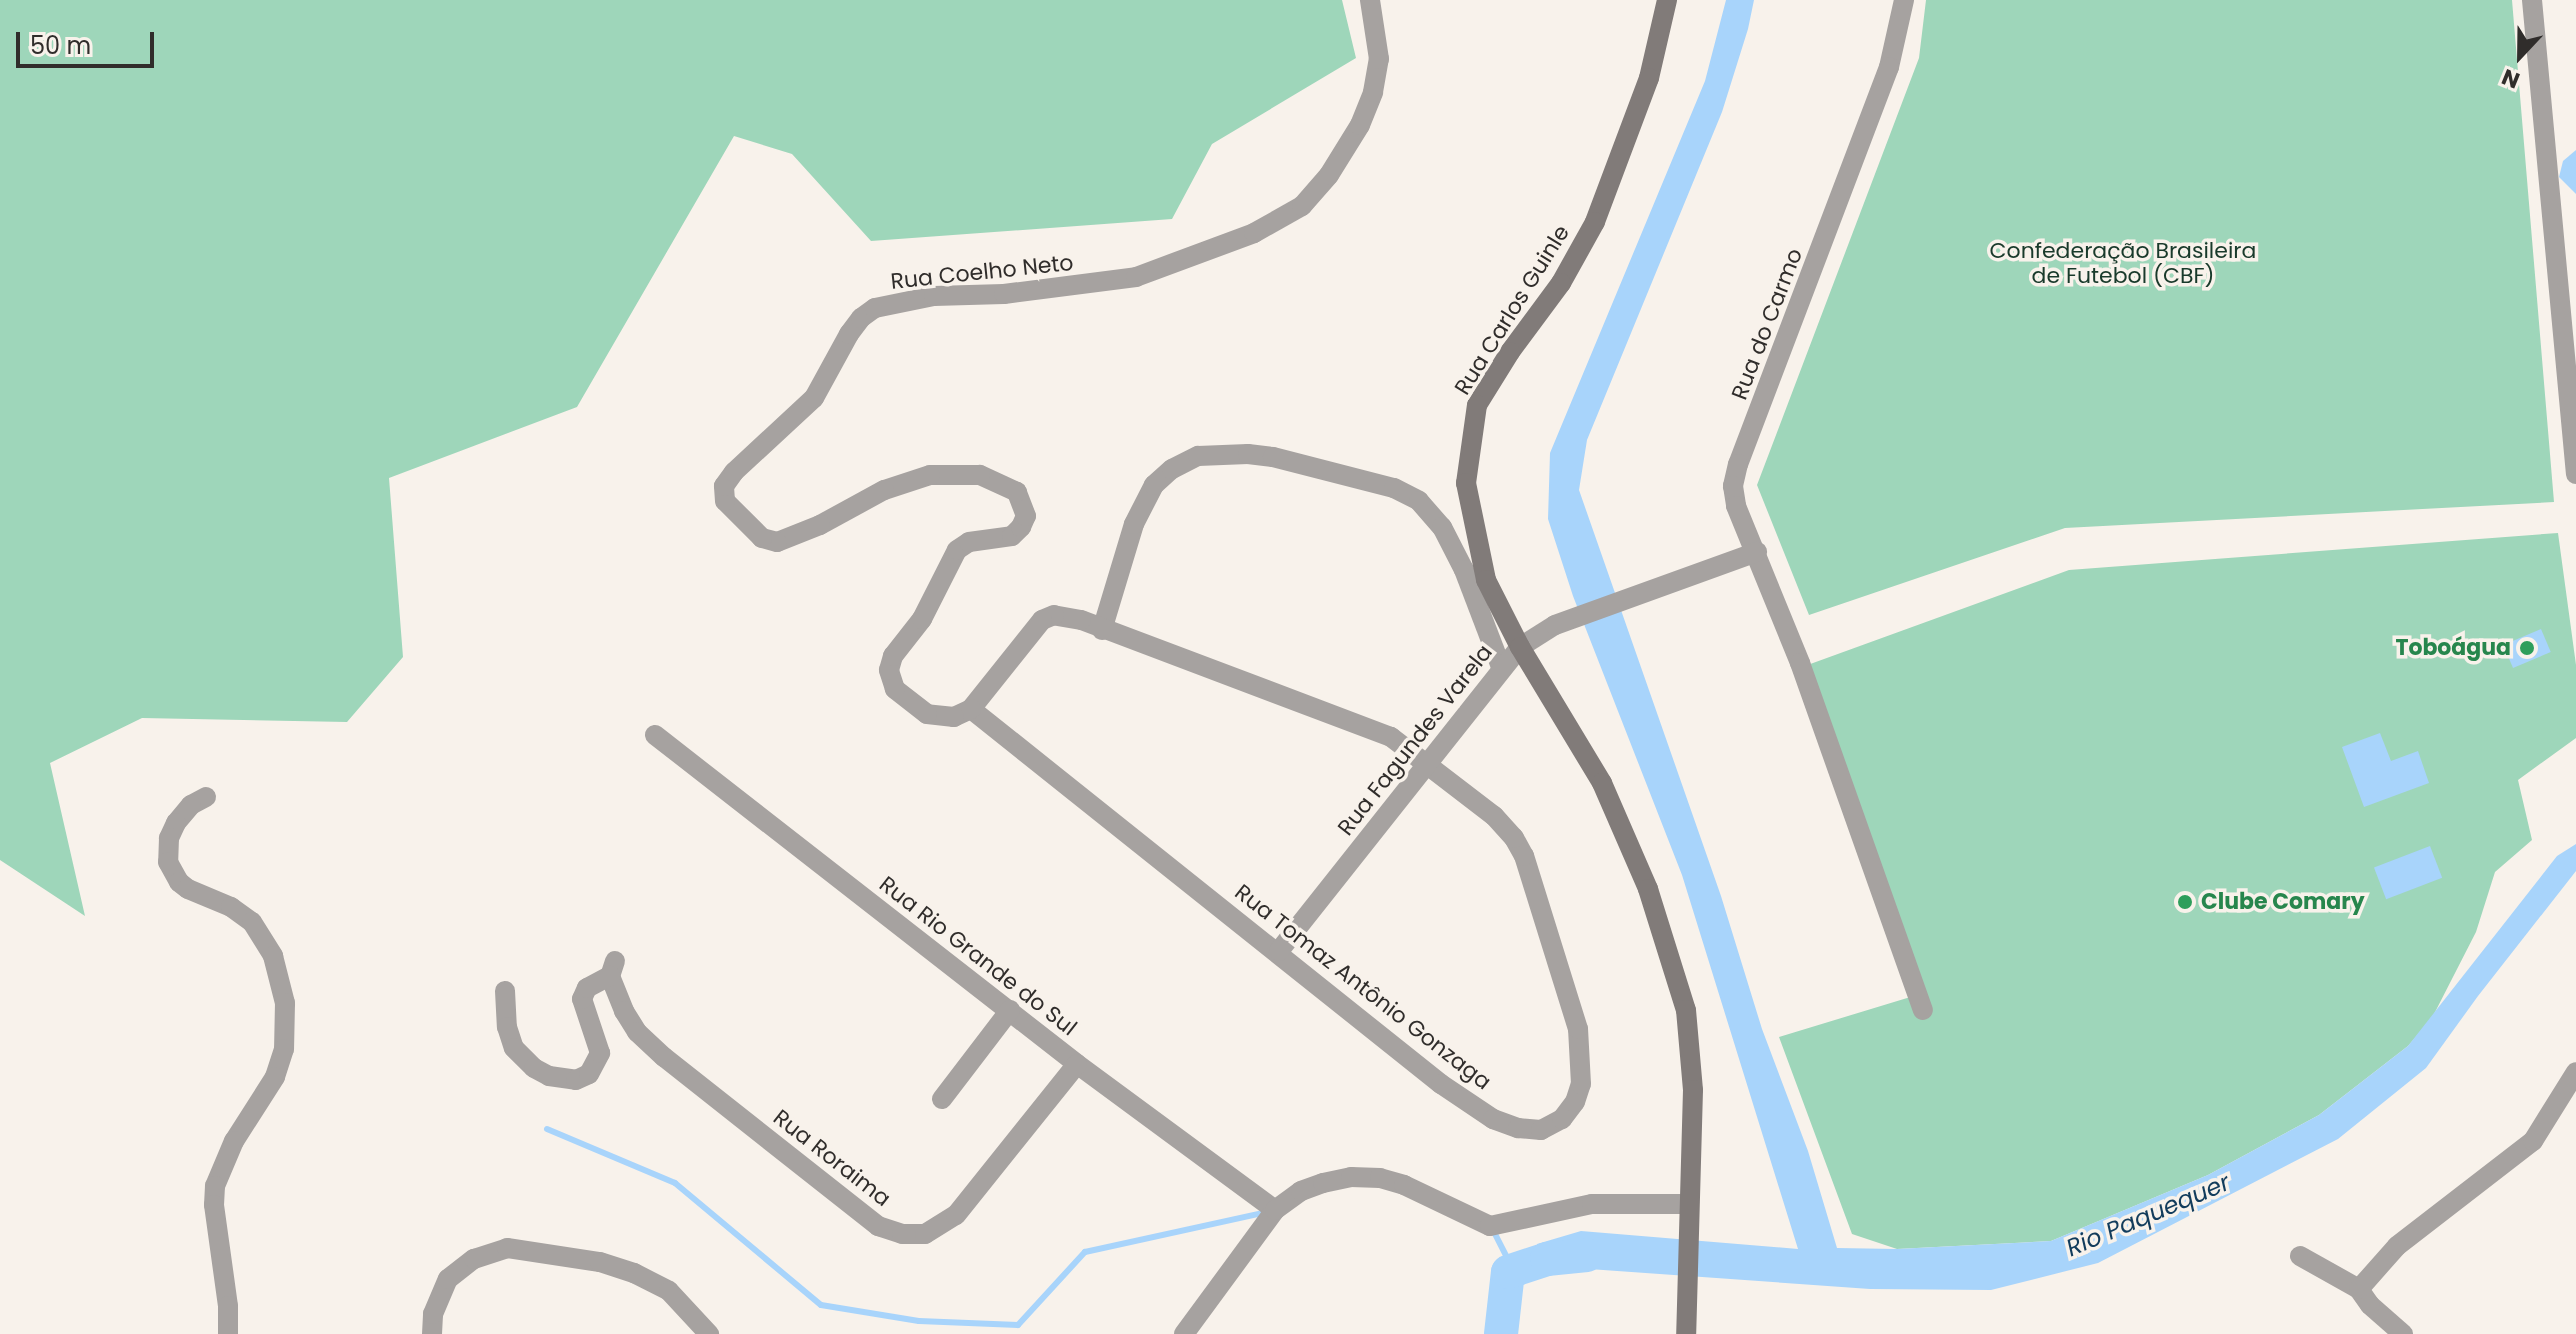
<!DOCTYPE html>
<meta charset="utf-8">
<style>
body{margin:0}
#map{position:relative;width:2576px;height:1334px;overflow:hidden;background:#f8f2eb;font-family:Poppins,sans-serif}
div>[style]{position:absolute}
[style*='--x']{left:calc(var(--x)*1px);top:calc(var(--y)*1px);width:calc(var(--w)*1px);rotate:calc(var(--a)*1deg)}
.green>*{inset:0;background:#9ed6ba}
.water>*{inset:0;background:#a8d4fb;transform-origin:0 0}
.stream>*{height:6px;margin:-3px;padding:0 3px;transform-origin:3px;border-radius:3px;background:#a8d4fb}
.river>*{height:34px;margin:-17px;padding:0 17px;transform-origin:17px;border-radius:17px;background:#a8d4fb}
.street>*{height:20px;margin:-10px;padding:0 10px;transform-origin:10px;border-radius:10px;background:#a6a2a0}
.secondary>*{height:20px;margin:-10px;padding:0 10px;transform-origin:10px;border-radius:10px;background:#817b79}
.dots>*{width:22px;height:22px;translate:-50% -50%;box-sizing:border-box;border:4px solid #f8f2eb;border-radius:50%}
span{translate:-50% -50%;white-space:nowrap;text-align:center;line-height:1.15;-webkit-text-stroke:7px #f8f2eb;paint-order:stroke}
.park-label{font-size:22px;color:#193a2b}
.street-label{font-size:22px;color:#302d2b}
.leisure-label{font-size:22px;color:#27864d;font-weight:700}
.right{translate:-100% -50%;text-align:right}
.left{translate:0 -50%;text-align:left}
.water-label{font-size:24px;color:#123c5c;font-style:italic}
.north{position:absolute;left:2480px;top:16px;width:80px;height:80px;-webkit-text-stroke:6px #f8f2eb;paint-order:stroke;rotate:202deg;font-size:22px;font-weight:700;line-height:32px;text-align:center;color:#302d2b}
.north::after{content:'';display:block;margin:auto;width:28px;height:36px;background:#302d2b;clip-path:polygon(50% 0,100% 100%,50% 72%,0 100%)}
.scale{position:absolute;left:16px;top:32px;width:138px;height:36px;box-sizing:border-box;border:4px solid #302d2b;border-top:0;padding-left:10px;font-size:24px;line-height:28px;white-space:nowrap;color:#302d2b;-webkit-text-stroke:6px #f8f2eb;paint-order:stroke}
</style>
<div id="map">
<div class="green">
<i style="clip-path:polygon(0 0,1342px 0,1356px 58px,1212px 144px,1172px 219px,871px 241px,792px 154px,734px 136px,577px 407px,389px 478px,403px 657px,347px 722px,142px 718px,50px 763px,85px 916px,0 860px)"></i>
<i style="clip-path:polygon(1926px 0,2512px 0,2554px 502px,2065px 528px,1809px 615px,1757px 485px,1919px 58px)"></i>
<i style="clip-path:polygon(2558px 533px,2576px 665px,2576px 738px,2518px 780px,2532px 840px,2495px 872px,2476px 932px,2432px 1018px,2408px 1046px,2319px 1115px,2208px 1175px,2051px 1241px,1897px 1249px,1852px 1234px,1779px 1037px,1917px 995px,1802px 667px,2069px 570px)"></i>
</div>
<div class="water">
<i style="clip-path:polygon(1726px 0,1754px 0,1748px 29px,1722px 112px,1587px 440px,1579px 490px,1721px 896px,1762px 1029px,1808px 1151px,1837px 1248px,1897px 1249px,2051px 1241px,2208px 1175px,2319px 1115px,2408px 1046px,2557px 856px,2576px 844px,2576px 871px,2478px 996px,2426px 1068px,2338px 1139px,2098px 1263px,1991px 1290px,1870px 1289px,1589px 1269px,1544px 1276px,1537px 1244px,1581px 1231px,1798px 1249px,1682px 875px,1573px 596px,1548px 519px,1550px 453px,1705px 81px)"></i>
<i style="clip-path:polygon(2576px 150px,2576px 194px,2559px 177px,2563px 161px)"></i>
<i style="left:2541px;top:629px;width:25px;height:41px;rotate:67deg"></i>
<i style="clip-path:polygon(2380px 733px,2391px 761px,2418px 751px,2429px 783px,2364px 807px,2342px 747px)"></i>
<i style="left:2430px;top:846px;width:34px;height:60px;rotate:69deg"></i>
</div>
<div class="stream">
<i style="--x:547;--y:1129;--w:139;--a:22.9"></i>
<i style="--x:675;--y:1183;--w:190;--a:39.9"></i>
<i style="--x:821;--y:1305;--w:99;--a:9.3"></i>
<i style="--x:919;--y:1321;--w:99;--a:2.3"></i>
<i style="--x:1018;--y:1325;--w:99;--a:-47.5"></i>
<i style="--x:1085;--y:1252;--w:186;--a:-12.4"></i>
<i style="--x:1493;--y:1230;--w:31;--a:63"></i>
<i style="--x:1507;--y:1258;--w:14;--a:86"></i>
</div>
<div class="river">
<i style="--x:1501;--y:1334;--w:62;--a:-83.6"></i>
<i style="--x:1508;--y:1272;--w:41;--a:-18.4"></i>
<i style="--x:1547;--y:1259;--w:40;--a:-5.7"></i>
</div>
<div class="street">
<i style="--x:1904;--y:0;--w:69;--a:102.6"></i>
<i style="--x:1889;--y:67;--w:425;--a:110.8"></i>
<i style="--x:1738;--y:464;--w:23;--a:103"></i>
<i style="--x:1733;--y:486;--w:20;--a:81"></i>
<i style="--x:1736;--y:506;--w:170;--a:67.8"></i>
<i style="--x:1800;--y:663;--w:368;--a:70.5"></i>
<i style="--x:2532;--y:0;--w:476;--a:84.7"></i>
<i style="--x:1102;--y:630;--w:111;--a:-73.2"></i>
<i style="--x:1134;--y:524;--w:44;--a:-62.9"></i>
<i style="--x:1154;--y:485;--w:24;--a:-42"></i>
<i style="--x:1172;--y:469;--w:29;--a:-27"></i>
<i style="--x:1198;--y:456;--w:50;--a:-2.3"></i>
<i style="--x:1248;--y:454;--w:25;--a:7"></i>
<i style="--x:1273;--y:457;--w:125;--a:14.4"></i>
<i style="--x:1394;--y:488;--w:28;--a:27"></i>
<i style="--x:1419;--y:501;--w:35;--a:49"></i>
<i style="--x:1442;--y:527;--w:48;--a:62.9"></i>
<i style="--x:1464;--y:570;--w:104;--a:69.1"></i>
<i style="--x:971;--y:709;--w:601;--a:38.59"></i>
<i style="--x:1441;--y:1084;--w:63;--a:33.9"></i>
<i style="--x:1493;--y:1119;--w:27;--a:20"></i>
<i style="--x:1518;--y:1128;--w:23;--a:5"></i>
<i style="--x:1541;--y:1130;--w:24;--a:-28"></i>
<i style="--x:1562;--y:1119;--w:21;--a:-53"></i>
<i style="--x:1575;--y:1102;--w:19;--a:-72"></i>
<i style="--x:1581;--y:1084;--w:55;--a:-93.1"></i>
<i style="--x:1578;--y:1029;--w:181;--a:-107.3"></i>
<i style="--x:1524;--y:856;--w:21;--a:-119"></i>
<i style="--x:1514;--y:838;--w:30;--a:-132"></i>
<i style="--x:1494;--y:816;--w:130;--a:-142.5"></i>
<i style="--x:1391;--y:737;--w:331;--a:-159.3"></i>
<i style="--x:1081;--y:620;--w:27;--a:-170"></i>
<i style="--x:1054;--y:615;--w:13;--a:157"></i>
<i style="--x:1042;--y:620;--w:114;--a:128.6"></i>
<i style="--x:971;--y:709;--w:19;--a:155"></i>
<i style="--x:954;--y:717;--w:27;--a:-174"></i>
<i style="--x:927;--y:714;--w:41;--a:-142"></i>
<i style="--x:895;--y:689;--w:20;--a:-108"></i>
<i style="--x:889;--y:670;--w:15;--a:-74"></i>
<i style="--x:893;--y:656;--w:47;--a:-51.9"></i>
<i style="--x:922;--y:619;--w:77;--a:-63.1"></i>
<i style="--x:957;--y:550;--w:14;--a:-34"></i>
<i style="--x:969;--y:542;--w:43;--a:-7.9"></i>
<i style="--x:1012;--y:536;--w:13;--a:-45"></i>
<i style="--x:1021;--y:527;--w:12;--a:-66"></i>
<i style="--x:1026;--y:516;--w:26;--a:-111"></i>
<i style="--x:1017;--y:492;--w:41;--a:-155.3"></i>
<i style="--x:980;--y:475;--w:50;--a:180"></i>
<i style="--x:930;--y:475;--w:48;--a:161.9"></i>
<i style="--x:884;--y:490;--w:73;--a:151.3"></i>
<i style="--x:820;--y:525;--w:46;--a:158.4"></i>
<i style="--x:777;--y:542;--w:16;--a:-165"></i>
<i style="--x:762;--y:538;--w:52;--a:-135"></i>
<i style="--x:725;--y:501;--w:15;--a:-94"></i>
<i style="--x:724;--y:486;--w:17;--a:-54"></i>
<i style="--x:734;--y:472;--w:109;--a:-42.8"></i>
<i style="--x:814;--y:398;--w:73;--a:-61.3"></i>
<i style="--x:849;--y:334;--w:20;--a:-53"></i>
<i style="--x:861;--y:318;--w:17;--a:-36"></i>
<i style="--x:875;--y:308;--w:60;--a:-11.5"></i>
<i style="--x:934;--y:296;--w:70;--a:-1.6"></i>
<i style="--x:1004;--y:294;--w:133;--a:-7.3"></i>
<i style="--x:1136;--y:277;--w:126;--a:-20.4"></i>
<i style="--x:1254;--y:233;--w:55;--a:-29.4"></i>
<i style="--x:1302;--y:206;--w:41;--a:-48.9"></i>
<i style="--x:1329;--y:175;--w:59;--a:-58.2"></i>
<i style="--x:1360;--y:125;--w:35;--a:-68"></i>
<i style="--x:1373;--y:92;--w:34;--a:-80"></i>
<i style="--x:1379;--y:59;--w:60;--a:-98.7"></i>
<i style="--x:655;--y:735;--w:535;--a:37.94"></i>
<i style="--x:1077;--y:1064;--w:246;--a:36.4"></i>
<i style="--x:206;--y:797;--w:17;--a:152"></i>
<i style="--x:191;--y:805;--w:23;--a:130"></i>
<i style="--x:176;--y:823;--w:17;--a:115"></i>
<i style="--x:169;--y:838;--w:24;--a:92"></i>
<i style="--x:168;--y:862;--w:23;--a:61"></i>
<i style="--x:179;--y:882;--w:11;--a:38"></i>
<i style="--x:188;--y:889;--w:47;--a:22.7"></i>
<i style="--x:231;--y:907;--w:26;--a:36"></i>
<i style="--x:252;--y:922;--w:40;--a:58"></i>
<i style="--x:273;--y:956;--w:49;--a:75.7"></i>
<i style="--x:285;--y:1003;--w:46;--a:91.2"></i>
<i style="--x:284;--y:1049;--w:29;--a:108"></i>
<i style="--x:275;--y:1077;--w:76;--a:122.6"></i>
<i style="--x:234;--y:1141;--w:49;--a:112.9"></i>
<i style="--x:215;--y:1186;--w:19;--a:93"></i>
<i style="--x:214;--y:1205;--w:102;--a:82.1"></i>
<i style="--x:228;--y:1306;--w:28;--a:90"></i>
<i style="--x:1279;--y:951;--w:388;--a:-51.6"></i>
<i style="--x:1520;--y:647;--w:41;--a:-32.2"></i>
<i style="--x:1555;--y:625;--w:215;--a:-19.9"></i>
<i style="--x:615;--y:961;--w:16;--a:108"></i>
<i style="--x:610;--y:976;--w:38;--a:68"></i>
<i style="--x:624;--y:1011;--w:25;--a:58"></i>
<i style="--x:637;--y:1032;--w:37;--a:43"></i>
<i style="--x:664;--y:1057;--w:273;--a:38.3"></i>
<i style="--x:878;--y:1226;--w:25;--a:18"></i>
<i style="--x:902;--y:1234;--w:23;--a:0"></i>
<i style="--x:925;--y:1234;--w:36;--a:-32"></i>
<i style="--x:956;--y:1215;--w:193;--a:-51.3"></i>
<i style="--x:505;--y:991;--w:36;--a:87"></i>
<i style="--x:507;--y:1027;--w:22;--a:72"></i>
<i style="--x:514;--y:1048;--w:28;--a:45"></i>
<i style="--x:534;--y:1068;--w:17;--a:28"></i>
<i style="--x:549;--y:1076;--w:27;--a:8"></i>
<i style="--x:576;--y:1080;--w:14;--a:-25"></i>
<i style="--x:589;--y:1074;--w:24;--a:-62"></i>
<i style="--x:600;--y:1053;--w:57;--a:-108.4"></i>
<i style="--x:582;--y:999;--w:12;--a:-66"></i>
<i style="--x:587;--y:988;--w:26;--a:-28"></i>
<i style="--x:942;--y:1099;--w:112;--a:-52.6"></i>
<i style="--x:2300;--y:1256;--w:68;--a:29.2"></i>
<i style="--x:432;--y:1334;--w:20;--a:-87"></i>
<i style="--x:433;--y:1314;--w:38;--a:-67"></i>
<i style="--x:448;--y:1279;--w:33;--a:-38"></i>
<i style="--x:474;--y:1259;--w:35;--a:-18"></i>
<i style="--x:507;--y:1248;--w:94;--a:8.6"></i>
<i style="--x:600;--y:1262;--w:36;--a:18"></i>
<i style="--x:634;--y:1273;--w:39;--a:27"></i>
<i style="--x:669;--y:1291;--w:59;--a:47.1"></i>
<i style="--x:1184;--y:1334;--w:154;--a:-53.7"></i>
<i style="--x:1275;--y:1210;--w:32;--a:-36"></i>
<i style="--x:1301;--y:1191;--w:23;--a:-20"></i>
<i style="--x:1323;--y:1183;--w:29;--a:-12"></i>
<i style="--x:1351;--y:1177;--w:29;--a:2"></i>
<i style="--x:1380;--y:1178;--w:25;--a:16"></i>
<i style="--x:1404;--y:1185;--w:95;--a:25.5"></i>
<i style="--x:1490;--y:1226;--w:104;--a:-12.2"></i>
<i style="--x:1592;--y:1204;--w:97;--a:0"></i>
<i style="--x:2403;--y:1334;--w:44;--a:-138.7"></i>
<i style="--x:2370;--y:1305;--w:19;--a:-125"></i>
<i style="--x:2359;--y:1289;--w:57;--a:-48.5"></i>
<i style="--x:2397;--y:1246;--w:172;--a:-37.7"></i>
<i style="--x:2533;--y:1141;--w:81;--a:-58.1"></i>
</div>
<div class="secondary">
<i style="--x:1667;--y:0;--w:80;--a:103"></i>
<i style="--x:1649;--y:78;--w:154;--a:110.6"></i>
<i style="--x:1595;--y:222;--w:70;--a:119.1"></i>
<i style="--x:1561;--y:283;--w:86;--a:126.5"></i>
<i style="--x:1510;--y:352;--w:62;--a:121.9"></i>
<i style="--x:1477;--y:405;--w:79;--a:98"></i>
<i style="--x:1466;--y:483;--w:99;--a:78.3"></i>
<i style="--x:1486;--y:580;--w:75;--a:63.1"></i>
<i style="--x:1520;--y:647;--w:159;--a:58.9"></i>
<i style="--x:1602;--y:783;--w:116;--a:66.5"></i>
<i style="--x:1648;--y:889;--w:127;--a:72.6"></i>
<i style="--x:1686;--y:1010;--w:80;--a:85"></i>
<i style="--x:1693;--y:1090;--w:244;--a:91.6"></i>
</div>
<div class="dots">
<i style="left:2527px;top:648px;background:#2e9e5b"></i>
<i style="left:2185px;top:902px;background:#2e9e5b"></i>
</div>
<div class="park-label">
<span style="left:2123px;top:263px">Confederação Brasileira<br>de Futebol (CBF)</span>
</div>
<div class="street-label">
<span style="left:982px;top:272px;rotate:-6deg">Rua Coelho Neto</span>
<span style="left:1512px;top:310px;rotate:-58deg">Rua Carlos Guinle</span>
<span style="left:1767px;top:324px;rotate:-69deg">Rua do Carmo</span>
<span style="left:1415px;top:740px;rotate:-52deg">Rua Fagundes Varela</span>
<span style="left:978px;top:956px;rotate:38deg">Rua Rio Grande do Sul</span>
<span style="left:1363px;top:987px;rotate:38deg">Rua Tomaz Antônio Gonzaga</span>
<span style="left:832px;top:1158px;rotate:38deg">Rua Roraima</span>
</div>
<div class="leisure-label">
<span class="right" style="left:2511px;top:648px">Toboágua</span>
<span class="left" style="left:2201px;top:902px">Clube Comary</span>
</div>
<div class="water-label">
<span style="left:2148px;top:1215px;rotate:-23deg">Rio Paquequer</span>
</div>
<div class="north">N</div>
<div class="scale">50 m</div>
</div>
